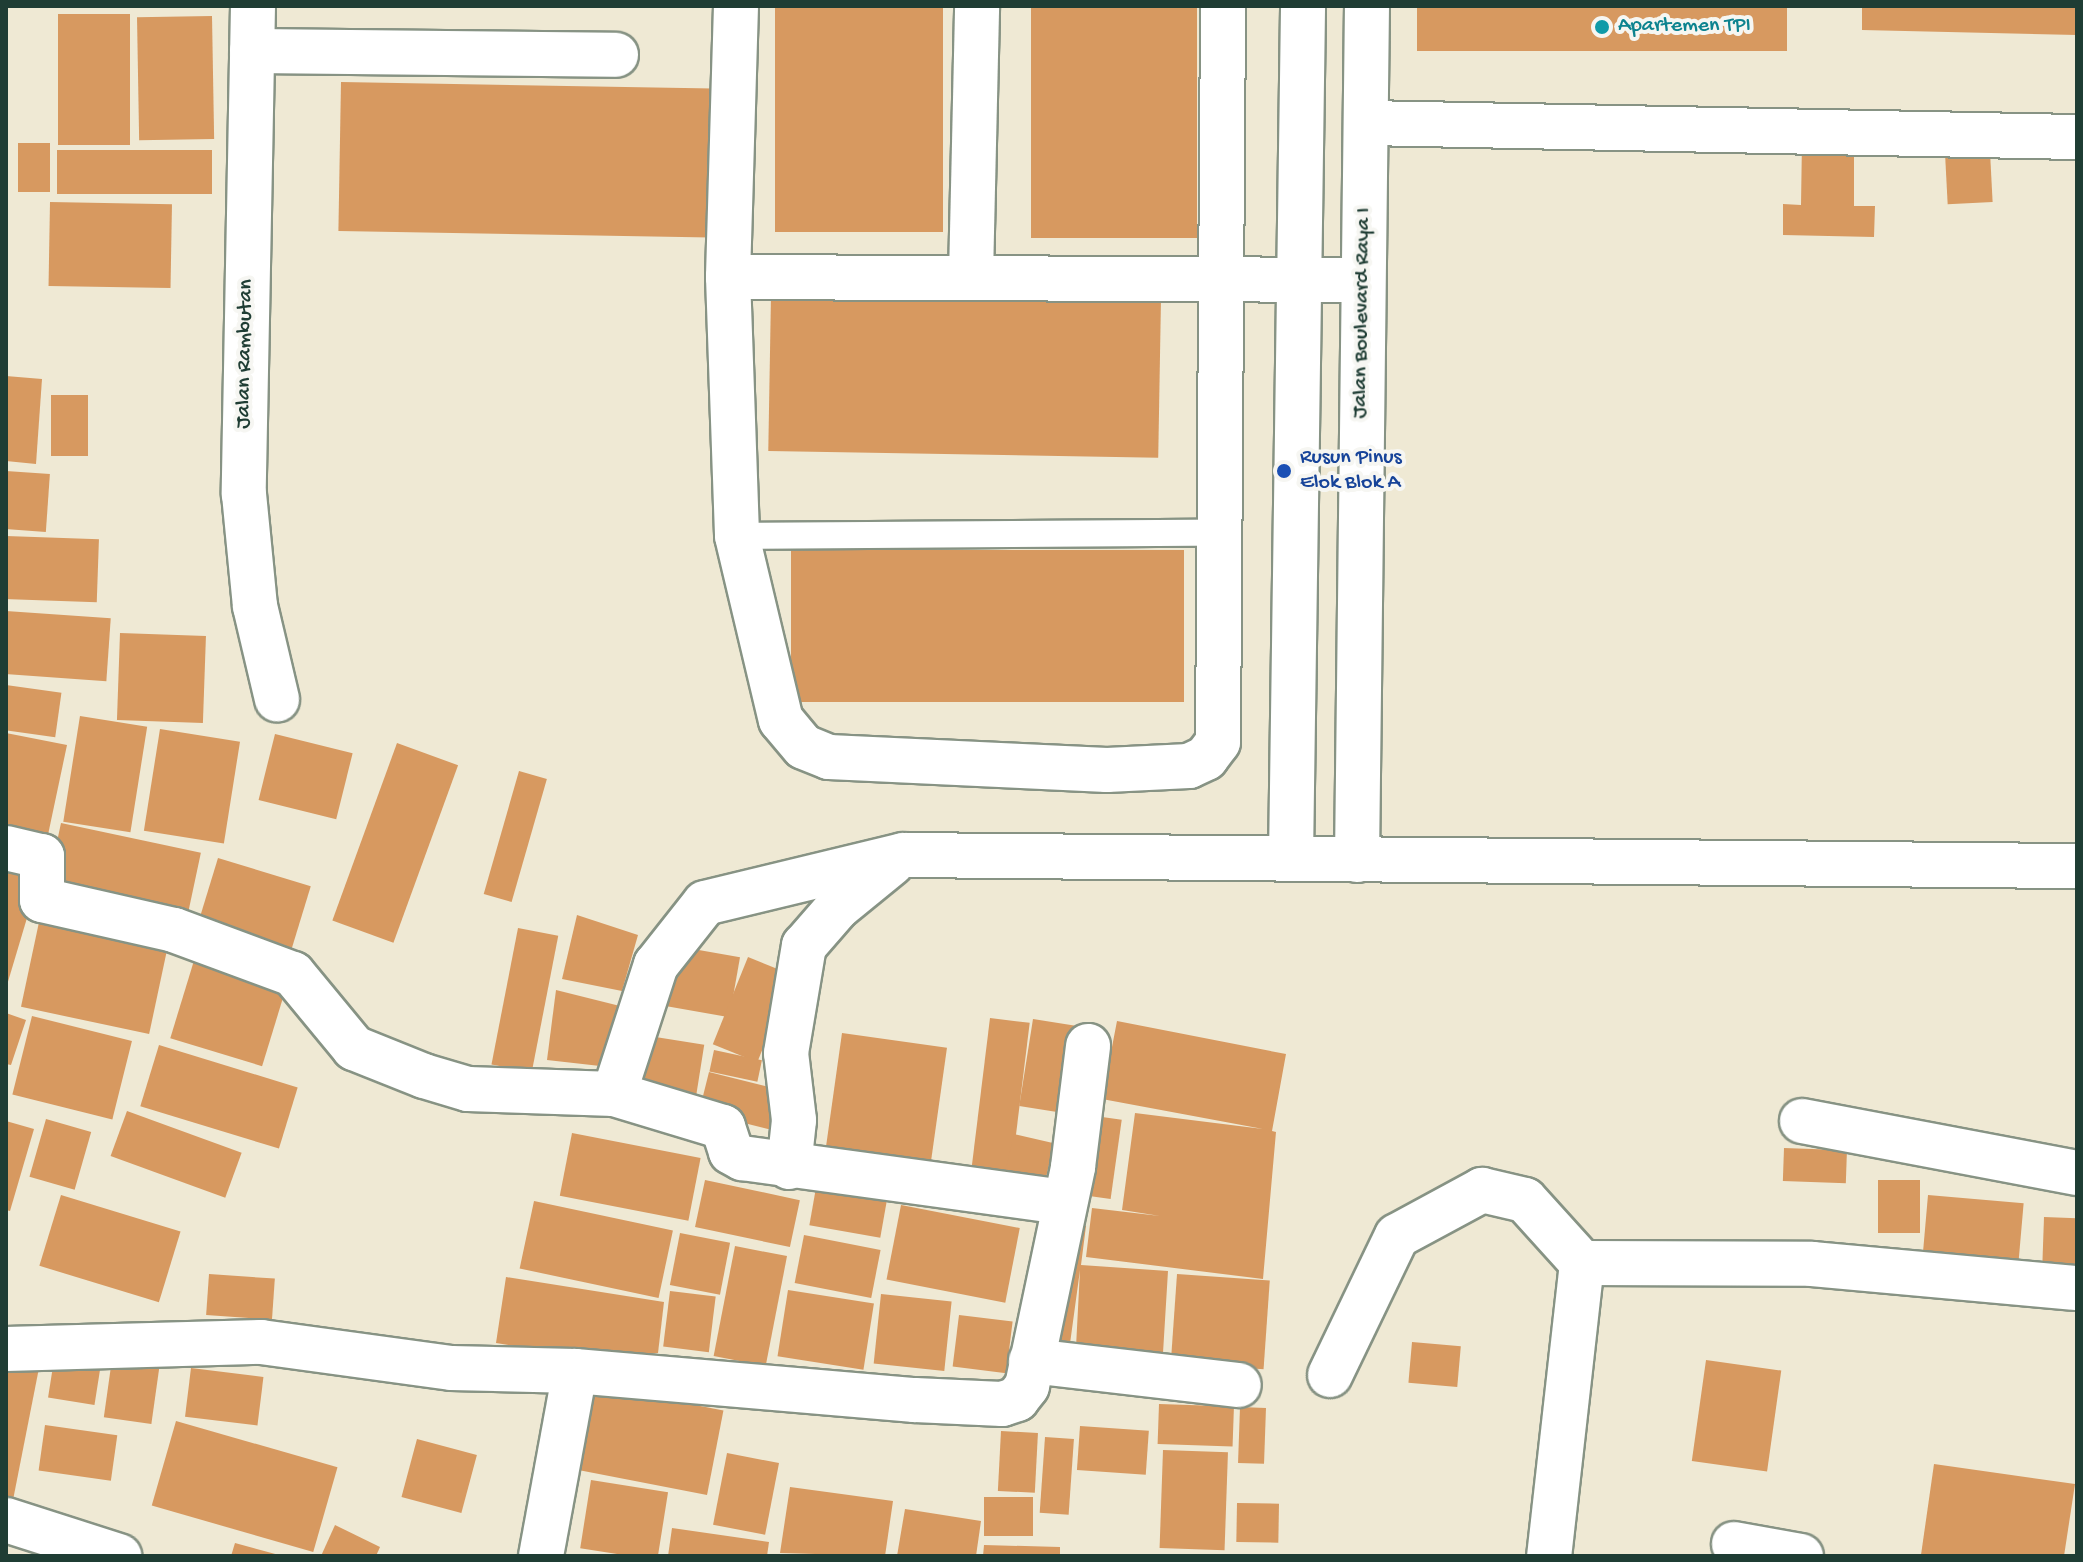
<!DOCTYPE html>
<style>
body{margin:0}
#map{position:relative;width:2083px;height:1562px;overflow:hidden;background:#efe9d4;font-family:"Gochi Hand",sans-serif}
div>[style]{position:absolute}
[style*='--x']{left:calc(var(--x)*1px);top:calc(var(--y)*1px);width:calc(var(--w)*1px);rotate:calc(var(--a)*1deg)}
.building>*{inset:0;background:#d79960;transform-origin:0 0}
.roads{filter:drop-shadow(2px 0 #879384) drop-shadow(-2px 0 #879384) drop-shadow(0 2px #879384) drop-shadow(0 -2px #879384)}
.service>*{height:26px;margin:-13px;padding:0 13px;transform-origin:13px;border-radius:13px;background:#fff}
.minor>*{height:44px;margin:-22px;padding:0 22px;transform-origin:22px;border-radius:22px;background:#fff}
.dots>*{width:22px;height:22px;translate:-50% -50%;box-sizing:border-box;border:4px solid #f6f6f2;border-radius:50%}
span{translate:-50% -50%;white-space:nowrap;text-align:center;line-height:1.15;-webkit-text-stroke:8px #f6f6f2;paint-order:stroke}
.culture-label{font-size:22px;color:#0d838f}
.left{translate:0 -50%;text-align:left}
.street-label{font-size:22px;color:#1f3d34}
.transit-label{font-size:22px;color:#164399}
.frame{position:absolute;inset:0;border:8px solid #1f3d34;pointer-events:none}
</style>
<div id="map">
<div class="building">
<i style="left:775px;top:6px;width:168px;height:226px"></i>
<i style="left:1031px;top:6px;width:166px;height:232px"></i>
<i style="left:1417px;top:6px;width:370px;height:45px"></i>
<i style="clip-path:polygon(1862px 6px,2077px 6px,2077px 35px,1862px 30px)"></i>
<i style="left:58px;top:14px;width:72px;height:131px"></i>
<i style="left:212px;top:16px;width:123px;height:75px;rotate:89deg"></i>
<i style="left:341px;top:82px;width:372px;height:149px;rotate:1deg"></i>
<i style="clip-path:polygon(1802px 140px,1854px 140px,1854px 206px,1875px 206px,1874px 237px,1783px 235px,1783px 204px,1801px 205px)"></i>
<i style="left:18px;top:143px;width:32px;height:49px"></i>
<i style="left:212px;top:150px;width:44px;height:155px;rotate:90deg"></i>
<i style="left:1990px;top:152px;width:50px;height:45px;rotate:87deg"></i>
<i style="left:50px;top:202px;width:122px;height:84px;rotate:1deg"></i>
<i style="left:771px;top:295px;width:390px;height:156px;rotate:1deg"></i>
<i style="clip-path:polygon(6px 376px,42px 379px,36px 464px,6px 461px)"></i>
<i style="left:51px;top:395px;width:37px;height:61px"></i>
<i style="left:6px;top:471px;width:44px;height:58px;rotate:4deg"></i>
<i style="left:6px;top:536px;width:93px;height:63px;rotate:2deg"></i>
<i style="left:791px;top:550px;width:393px;height:152px"></i>
<i style="left:6px;top:611px;width:105px;height:63px;rotate:4deg"></i>
<i style="left:120px;top:633px;width:86px;height:87px;rotate:2deg"></i>
<i style="left:6px;top:685px;width:56px;height:45px;rotate:8deg"></i>
<i style="left:80px;top:716px;width:68px;height:107px;rotate:9deg"></i>
<i style="left:160px;top:729px;width:81px;height:103px;rotate:9deg"></i>
<i style="clip-path:polygon(6px 733px,67px 745px,45px 849px,6px 841px)"></i>
<i style="left:275px;top:734px;width:80px;height:68px;rotate:14deg"></i>
<i style="left:397px;top:743px;width:65px;height:189px;rotate:20deg"></i>
<i style="left:519px;top:771px;width:29px;height:128px;rotate:16deg"></i>
<i style="left:61px;top:823px;width:143px;height:72px;rotate:12deg"></i>
<i style="left:218px;top:858px;width:97px;height:75px;rotate:17deg"></i>
<i style="clip-path:polygon(6px 861px,41px 871px,7px 985px,6px 985px)"></i>
<i style="left:42px;top:908px;width:131px;height:101px;rotate:12deg"></i>
<i style="clip-path:polygon(577px 915px,638px 935px,622px 991px,562px 979px)"></i>
<i style="left:518px;top:928px;width:41px;height:139px;rotate:11deg"></i>
<i style="left:676px;top:946px;width:65px;height:61px;rotate:10deg"></i>
<i style="left:196px;top:954px;width:96px;height:88px;rotate:17deg"></i>
<i style="left:748px;top:957px;width:48px;height:94px;rotate:22deg"></i>
<i style="clip-path:polygon(556px 990px,620px 1006px,609px 1067px,547px 1060px)"></i>
<i style="clip-path:polygon(6px 1013px,26px 1020px,11px 1065px,6px 1064px)"></i>
<i style="left:32px;top:1016px;width:103px;height:81px;rotate:14deg"></i>
<i style="left:990px;top:1018px;width:40px;height:161px;rotate:7deg"></i>
<i style="left:1033px;top:1019px;width:51px;height:88px;rotate:9deg"></i>
<i style="clip-path:polygon(1117px 1021px,1286px 1054px,1272px 1131px,1276px 1132px,1263px 1279px,1086px 1257px,1092px 1208px,1160px 1216px,1122px 1210px,1135px 1113px,1263px 1129px,1102px 1099px)"></i>
<i style="left:842px;top:1033px;width:106px;height:124px;rotate:8deg"></i>
<i style="left:643px;top:1035px;width:62px;height:54px;rotate:9deg"></i>
<i style="left:159px;top:1045px;width:145px;height:64px;rotate:17deg"></i>
<i style="left:714px;top:1050px;width:49px;height:22px;rotate:12deg"></i>
<i style="left:709px;top:1072px;width:73px;height:41px;rotate:14deg"></i>
<i style="left:127px;top:1111px;width:122px;height:48px;rotate:20deg"></i>
<i style="left:1095px;top:1116px;width:27px;height:80px;rotate:8deg"></i>
<i style="left:46px;top:1119px;width:47px;height:60px;rotate:16deg"></i>
<i style="clip-path:polygon(6px 1121px,34px 1129px,10px 1211px,6px 1210px)"></i>
<i style="left:572px;top:1133px;width:131px;height:64px;rotate:11deg"></i>
<i style="left:1014px;top:1134px;width:41px;height:47px;rotate:13deg"></i>
<i style="left:1784px;top:1148px;width:63px;height:33px;rotate:2deg"></i>
<i style="left:705px;top:1180px;width:97px;height:48px;rotate:12deg"></i>
<i style="left:1878px;top:1180px;width:42px;height:53px"></i>
<i style="left:817px;top:1182px;width:72px;height:44px;rotate:10deg"></i>
<i style="left:61px;top:1195px;width:125px;height:74px;rotate:17deg"></i>
<i style="left:1928px;top:1195px;width:96px;height:62px;rotate:5deg"></i>
<i style="left:534px;top:1201px;width:142px;height:69px;rotate:12deg"></i>
<i style="left:901px;top:1205px;width:121px;height:76px;rotate:11deg"></i>
<i style="left:2044px;top:1217px;width:33px;height:57px;rotate:2deg"></i>
<i style="clip-path:polygon(1063px 1226px,1086px 1226px,1081px 1265px,1168px 1271px,1163px 1353px,1076px 1347px,1080px 1270px,1069px 1351px,1042px 1348px)"></i>
<i style="left:680px;top:1233px;width:51px;height:53px;rotate:11deg"></i>
<i style="left:804px;top:1235px;width:78px;height:49px;rotate:11deg"></i>
<i style="left:735px;top:1246px;width:53px;height:112px;rotate:11deg"></i>
<i style="left:209px;top:1274px;width:66px;height:41px;rotate:4deg"></i>
<i style="left:1177px;top:1274px;width:93px;height:89px;rotate:4deg"></i>
<i style="clip-path:polygon(506px 1277px,664px 1302px,658px 1353px,571px 1355px,496px 1343px)"></i>
<i style="left:788px;top:1290px;width:87px;height:67px;rotate:9deg"></i>
<i style="left:670px;top:1291px;width:46px;height:56px;rotate:7deg"></i>
<i style="left:881px;top:1294px;width:71px;height:70px;rotate:6deg"></i>
<i style="left:959px;top:1315px;width:54px;height:52px;rotate:7deg"></i>
<i style="left:1412px;top:1342px;width:49px;height:41px;rotate:5deg"></i>
<i style="left:113px;top:1352px;width:48px;height:66px;rotate:8deg"></i>
<i style="left:54px;top:1360px;width:47px;height:38px;rotate:9deg"></i>
<i style="left:1706px;top:1360px;width:76px;height:102px;rotate:8deg"></i>
<i style="clip-path:polygon(6px 1362px,39px 1368px,13px 1500px,6px 1498px)"></i>
<i style="left:191px;top:1368px;width:73px;height:49px;rotate:7deg"></i>
<i style="left:587px;top:1384px;width:139px;height:86px;rotate:11deg"></i>
<i style="left:1159px;top:1404px;width:75px;height:40px;rotate:2deg"></i>
<i style="left:1240px;top:1407px;width:26px;height:56px;rotate:2deg"></i>
<i style="left:176px;top:1421px;width:168px;height:88px;rotate:16deg"></i>
<i style="left:45px;top:1425px;width:73px;height:46px;rotate:8deg"></i>
<i style="left:1080px;top:1426px;width:69px;height:44px;rotate:4deg"></i>
<i style="left:1001px;top:1431px;width:37px;height:60px;rotate:3deg"></i>
<i style="left:1045px;top:1437px;width:29px;height:76px;rotate:4deg"></i>
<i style="left:417px;top:1439px;width:62px;height:60px;rotate:15deg"></i>
<i style="left:1163px;top:1450px;width:65px;height:98px;rotate:2deg"></i>
<i style="left:727px;top:1453px;width:53px;height:73px;rotate:11deg"></i>
<i style="clip-path:polygon(1934px 1464px,2075px 1484px,2064px 1556px,1921px 1555px)"></i>
<i style="left:591px;top:1480px;width:78px;height:69px;rotate:9deg"></i>
<i style="clip-path:polygon(790px 1487px,893px 1501px,885px 1556px,780px 1553px)"></i>
<i style="left:984px;top:1497px;width:49px;height:39px"></i>
<i style="left:1237px;top:1503px;width:42px;height:39px;rotate:1deg"></i>
<i style="clip-path:polygon(905px 1509px,981px 1521px,976px 1556px,897px 1556px)"></i>
<i style="clip-path:polygon(335px 1525px,380px 1547px,376px 1556px,321px 1556px)"></i>
<i style="clip-path:polygon(672px 1528px,769px 1542px,767px 1556px,668px 1556px)"></i>
<i style="clip-path:polygon(235px 1543px,279px 1555px,279px 1556px,231px 1556px)"></i>
<i style="clip-path:polygon(984px 1545px,1060px 1547px,1060px 1556px,983px 1556px)"></i>
</div>
<div class="roads">
<div class="service">
<i style="--x:737;--y:536;--w:479;--a:-0.4"></i>
</div>
<div class="minor">
<i style="--x:253;--y:6;--w:488;--a:91.1"></i>
<i style="--x:244;--y:494;--w:113;--a:84.4"></i>
<i style="--x:255;--y:606;--w:96;--a:76.7"></i>
<i style="--x:736;--y:6;--w:271;--a:91.7"></i>
<i style="--x:728;--y:277;--w:259;--a:88"></i>
<i style="--x:737;--y:536;--w:189;--a:76.6"></i>
<i style="--x:781;--y:720;--w:35;--a:50"></i>
<i style="--x:804;--y:747;--w:27;--a:22"></i>
<i style="--x:829;--y:757;--w:278;--a:2.7"></i>
<i style="--x:1107;--y:770;--w:82;--a:-2.8"></i>
<i style="--x:1189;--y:766;--w:19;--a:-25"></i>
<i style="--x:1206;--y:758;--w:20;--a:-53"></i>
<i style="--x:1218;--y:742;--w:736;--a:-89.61"></i>
<i style="--x:252;--y:51;--w:364;--a:0.6"></i>
<i style="--x:1366;--y:123;--w:711;--a:1.13"></i>
<i style="--x:971;--y:276;--w:270;--a:-88.7"></i>
<i style="--x:728;--y:277;--w:635;--a:0.27"></i>
<i style="--x:6;--y:848;--w:37;--a:13"></i>
<i style="--x:42;--y:856;--w:44;--a:90"></i>
<i style="--x:42;--y:900;--w:135;--a:12.8"></i>
<i style="--x:174;--y:930;--w:127;--a:20.3"></i>
<i style="--x:293;--y:974;--w:96;--a:50.5"></i>
<i style="--x:354;--y:1048;--w:75;--a:21.8"></i>
<i style="--x:424;--y:1076;--w:46;--a:16.5"></i>
<i style="--x:468;--y:1089;--w:146;--a:2"></i>
<i style="--x:614;--y:1094;--w:114;--a:16.8"></i>
<i style="--x:723;--y:1127;--w:26;--a:72"></i>
<i style="--x:731;--y:1152;--w:13;--a:29"></i>
<i style="--x:742;--y:1158;--w:325;--a:7.8"></i>
<i style="--x:1291;--y:858;--w:852;--a:-89.19"></i>
<i style="--x:1357;--y:860;--w:854;--a:-89.33"></i>
<i style="--x:614;--y:1094;--w:136;--a:-72"></i>
<i style="--x:656;--y:965;--w:79;--a:-51.7"></i>
<i style="--x:705;--y:903;--w:204;--a:-13.6"></i>
<i style="--x:903;--y:855;--w:1174;--a:0.54"></i>
<i style="--x:1802;--y:1121;--w:280;--a:10.7"></i>
<i style="--x:789;--y:1167;--w:47;--a:-83.9"></i>
<i style="--x:794;--y:1120;--w:67;--a:-96.8"></i>
<i style="--x:786;--y:1053;--w:109;--a:-80.5"></i>
<i style="--x:804;--y:946;--w:50;--a:-49"></i>
<i style="--x:837;--y:908;--w:70;--a:-39.2"></i>
<i style="--x:1582;--y:1263;--w:230;--a:0.2"></i>
<i style="--x:1812;--y:1264;--w:266;--a:5.2"></i>
<i style="--x:6;--y:1349;--w:255;--a:-1.6"></i>
<i style="--x:261;--y:1342;--w:192;--a:7.8"></i>
<i style="--x:451;--y:1368;--w:124;--a:1.4"></i>
<i style="--x:1031;--y:1361;--w:209;--a:6.6"></i>
<i style="--x:1330;--y:1375;--w:154;--a:-64.3"></i>
<i style="--x:1397;--y:1236;--w:97;--a:-28.4"></i>
<i style="--x:1482;--y:1190;--w:44;--a:13.1"></i>
<i style="--x:1525;--y:1200;--w:85;--a:47.9"></i>
<i style="--x:1582;--y:1263;--w:295;--a:96.4"></i>
<i style="--x:6;--y:1520;--w:119;--a:17.7"></i>
<i style="--x:1734;--y:1544;--w:68;--a:10.2"></i>
<i style="--x:541;--y:1556;--w:188;--a:-79.6"></i>
<i style="--x:575;--y:1371;--w:341;--a:4.9"></i>
<i style="--x:915;--y:1400;--w:87;--a:2.6"></i>
<i style="--x:1002;--y:1404;--w:16;--a:-18"></i>
<i style="--x:1017;--y:1399;--w:16;--a:-52"></i>
<i style="--x:1027;--y:1386;--w:224;--a:-78.1"></i>
<i style="--x:1073;--y:1167;--w:122;--a:-82.9"></i>
</div>
</div>
<div class="dots">
<i style="left:1602px;top:27px;background:#0f9aa8"></i>
<i style="left:1284px;top:471px;background:#1a4fb4"></i>
</div>
<div class="culture-label">
<span class="left" style="left:1618px;top:27px">Apartemen TPI</span>
</div>
<div class="street-label">
<span style="left:1363px;top:313px;rotate:-89deg">Jalan Boulevard Raya I</span>
<span style="left:246px;top:354px;rotate:-89deg">Jalan Rambutan</span>
</div>
<div class="transit-label">
<span class="left" style="left:1300px;top:471px">Rusun Pinus<br>Elok Blok A</span>
</div>
<div class="frame"></div>
</div>
